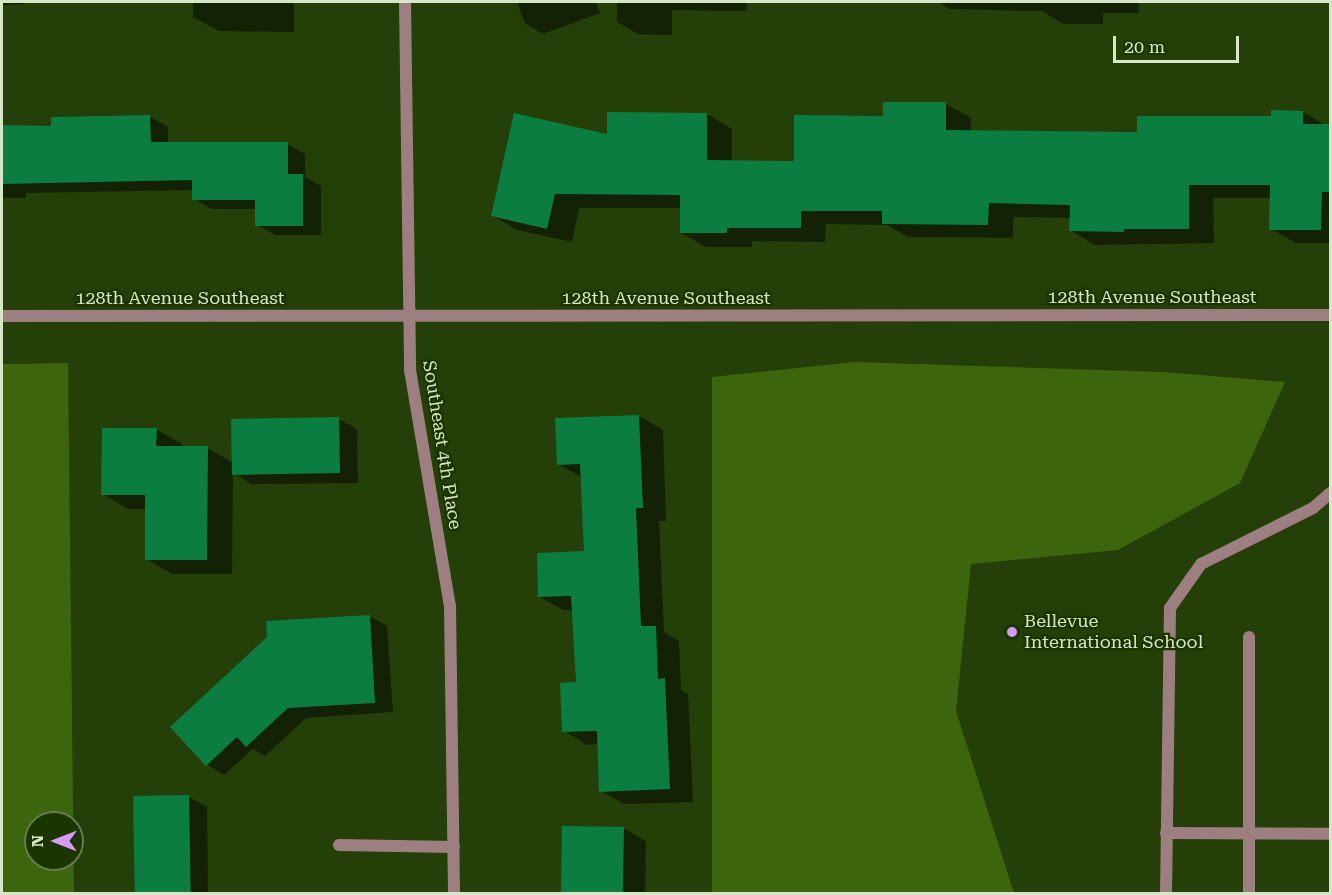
<!DOCTYPE html>
<style>
body{margin:0}
#map{position:relative;width:1332px;height:895px;overflow:hidden;background:#253f08;font-family:"Roboto Serif",serif}
div>[style]{position:absolute}
[style*='--x']{left:calc(var(--x)*1px);top:calc(var(--y)*1px);width:calc(var(--w)*1px);rotate:calc(var(--a)*1deg)}
.green>*{inset:0;background:#3d650e}
.shadow>*{inset:0;background:#0007}
.building>*{inset:0;background:#0b7d40;transform-origin:0 0}
.service>*{height:12px;margin:-6px;padding:0 6px;transform-origin:6px;border-radius:6px;background:#9e7f81}
.minor>*{height:12px;margin:-6px;padding:0 6px;transform-origin:6px;border-radius:6px;background:#9e7f81}
.dots>*{width:16px;height:16px;translate:-50% -50%;box-sizing:border-box;border:3px solid #1b3500;border-radius:50%}
span{translate:-50% -50%;white-space:nowrap;text-align:center;line-height:1.15;-webkit-text-stroke:4.5px #1b3500;paint-order:stroke}
.street-label{font-size:18px;color:#d5e6c9}
.poi-label{font-size:18px;color:#d5e6c9}
.left{translate:0 -50%;text-align:left}
.frame{position:absolute;inset:0;border:3px solid #d5e6c9;pointer-events:none}
.north{position:absolute;left:24px;top:811px;width:60px;height:60px;box-sizing:border-box;background:#1b3500;border:2px solid #657c50;border-radius:50%;rotate:270deg;font-size:16px;font-weight:700;line-height:24px;text-align:center;color:#d5e6c9}
.north::after{content:'';display:block;margin:auto;width:21px;height:27px;background:#d69bf9;clip-path:polygon(50% 0,100% 100%,50% 72%,0 100%)}
.scale{position:absolute;left:1113px;top:36px;width:126px;height:27px;box-sizing:border-box;border:3px solid #d5e6c9;border-top:0;padding-left:8px;font-size:18px;line-height:21px;white-space:nowrap;color:#d5e6c9;-webkit-text-stroke:4px #1b3500;paint-order:stroke}
</style>
<div id="map">
<div class="green">
<i style="clip-path:polygon(854px 362px,1163px 372px,1285px 382px,1240px 483px,1118px 550px,971px 564px,956px 711px,1014px 893px,712px 893px,712px 377px)"></i>
<i style="clip-path:polygon(evenodd,68px 363px,74px 893px,2px 893px,2px 364px,68px 363px,36px 823px,72px 823px,72px 859px,36px 859px,36px 823px)"></i>
</div>
<div class="shadow">
<i style="clip-path:polygon(2px 2px,24px 2px,24px 4px,2px 5px)"></i>
<i style="clip-path:polygon(193px 2px,294px 2px,294px 32px,219px 31px,193px 17px)"></i>
<i style="clip-path:polygon(517px 2px,596px 2px,600px 13px,543px 34px,525px 23px)"></i>
<i style="clip-path:polygon(617px 2px,747px 2px,747px 11px,672px 10px,672px 35px,638px 34px,617px 22px)"></i>
<i style="clip-path:polygon(938px 2px,1139px 2px,1139px 13px,1103px 13px,1103px 24px,1063px 24px,1042px 11px,950px 9px)"></i>
<i style="clip-path:polygon(946px 104px,971px 118px,971px 132px,1138px 134px,1303px 112px,1325px 125px,1330px 125px,1330px 243px,1296px 243px,1271px 229px,1271px 198px,1213px 198px,1214px 243px,1095px 245px,1070px 230px,1071px 218px,1013px 217px,1013px 238px,908px 237px,887px 225px,826px 224px,825px 242px,752px 241px,752px 247px,706px 247px,681px 233px,681px 208px,579px 208px,572px 242px,517px 230px,492px 215px,615px 138px,707px 114px,732px 129px,732px 162px,796px 162px,885px 118px)"></i>
<i style="clip-path:polygon(150px 117px,168px 127px,168px 143px,287px 144px,305px 154px,305px 177px,321px 186px,321px 235px,275px 235px,257px 225px,257px 209px,212px 209px,194px 199px,194px 190px,26px 193px,26px 198px,2px 198px,2px 126px,52px 127px)"></i>
<i style="clip-path:polygon(639px 416px,663px 430px,666px 521px,659px 521px,664px 632px,679px 641px,681px 690px,688px 694px,693px 802px,624px 804px,601px 791px,599px 744px,587px 745px,564px 731px,578px 684px,574px 610px,563px 610px,540px 597px,586px 553px,583px 478px,558px 464px)"></i>
<i style="clip-path:polygon(339px 419px,357px 429px,358px 483px,252px 484px,233px 473px,232px 574px,172px 574px,146px 559px,146px 509px,128px 509px,103px 494px,156px 429px,182px 444px,182px 448px,207px 448px,234px 463px)"></i>
<i style="clip-path:polygon(369px 616px,387px 626px,393px 712px,306px 718px,265px 756px,253px 749px,224px 775px,207px 765px,268px 638px)"></i>
<i style="clip-path:polygon(134px 797px,189px 797px,207px 807px,208px 894px,135px 894px)"></i>
<i style="clip-path:polygon(623px 828px,646px 841px,645px 894px,563px 894px)"></i>
</div>
<div class="building">
<i style="clip-path:polygon(883px 102px,946px 102px,946px 130px,1137px 132px,1137px 116px,1271px 116px,1271px 110px,1303px 111px,1303px 124px,1330px 124px,1330px 192px,1322px 192px,1321px 230px,1269px 230px,1270px 185px,1189px 185px,1189px 229px,1124px 229px,1124px 232px,1069px 231px,1070px 205px,989px 203px,988px 225px,882px 224px,882px 211px,801px 211px,801px 228px,727px 228px,727px 233px,680px 233px,680px 195px,555px 194px,547px 229px,491px 216px,514px 113px,607px 134px,607px 112px,707px 113px,707px 160px,794px 161px,794px 115px,883px 116px)"></i>
<i style="clip-path:polygon(150px 115px,151px 142px,288px 142px,288px 174px,303px 174px,303px 226px,255px 226px,255px 200px,192px 200px,192px 180px,2px 184px,2px 125px,51px 126px,51px 117px)"></i>
<i style="clip-path:polygon(639px 415px,643px 508px,636px 508px,641px 626px,656px 626px,658px 679px,665px 678px,670px 789px,599px 792px,597px 731px,562px 732px,560px 683px,576px 682px,571px 596px,538px 597px,537px 553px,584px 551px,580px 464px,557px 465px,555px 418px)"></i>
<i style="left:339px;top:417px;width:56px;height:108px;rotate:89deg"></i>
<i style="clip-path:polygon(102px 428px,157px 428px,156px 446px,208px 446px,207px 560px,145px 560px,145px 495px,101px 495px)"></i>
<i style="clip-path:polygon(370px 615px,375px 703px,288px 708px,246px 747px,237px 737px,206px 766px,170px 727px,267px 637px,266px 621px)"></i>
<i style="left:189px;top:795px;width:99px;height:56px;rotate:89deg"></i>
<i style="left:562px;top:826px;width:62px;height:68px;rotate:1deg"></i>
</div>
<div class="service">
<i style="--x:1166;--y:833;--w:164;--a:0.3"></i>
<i style="--x:1166;--y:894;--w:286;--a:-89.2"></i>
<i style="--x:1170;--y:608;--w:54;--a:-54.8"></i>
<i style="--x:1201;--y:564;--w:125;--a:-26.6"></i>
<i style="--x:1313;--y:508;--w:23;--a:-41"></i>
<i style="--x:1249;--y:894;--w:257;--a:-90"></i>
</div>
<div class="minor">
<i style="--x:405;--y:2;--w:368;--a:89.2"></i>
<i style="--x:410;--y:370;--w:239;--a:80.4"></i>
<i style="--x:450;--y:606;--w:288;--a:89.2"></i>
<i style="--x:2;--y:316;--w:1328;--a:-0.04"></i>
<i style="--x:339;--y:845;--w:115;--a:1"></i>
</div>
<div class="dots">
<i style="left:1012px;top:632px;background:#d69bf9"></i>
</div>
<div class="street-label">
<span style="left:1152px;top:297px">128th Avenue Southeast</span>
<span style="left:180px;top:298px">128th Avenue Southeast</span>
<span style="left:666px;top:298px">128th Avenue Southeast</span>
<span style="left:442px;top:445px;rotate:81deg">Southeast 4th Place</span>
</div>
<div class="poi-label">
<span class="left" style="left:1024px;top:632px">Bellevue<br>International School</span>
</div>
<div class="frame"></div>
<div class="north">N</div>
<div class="scale">20 m</div>
</div>
